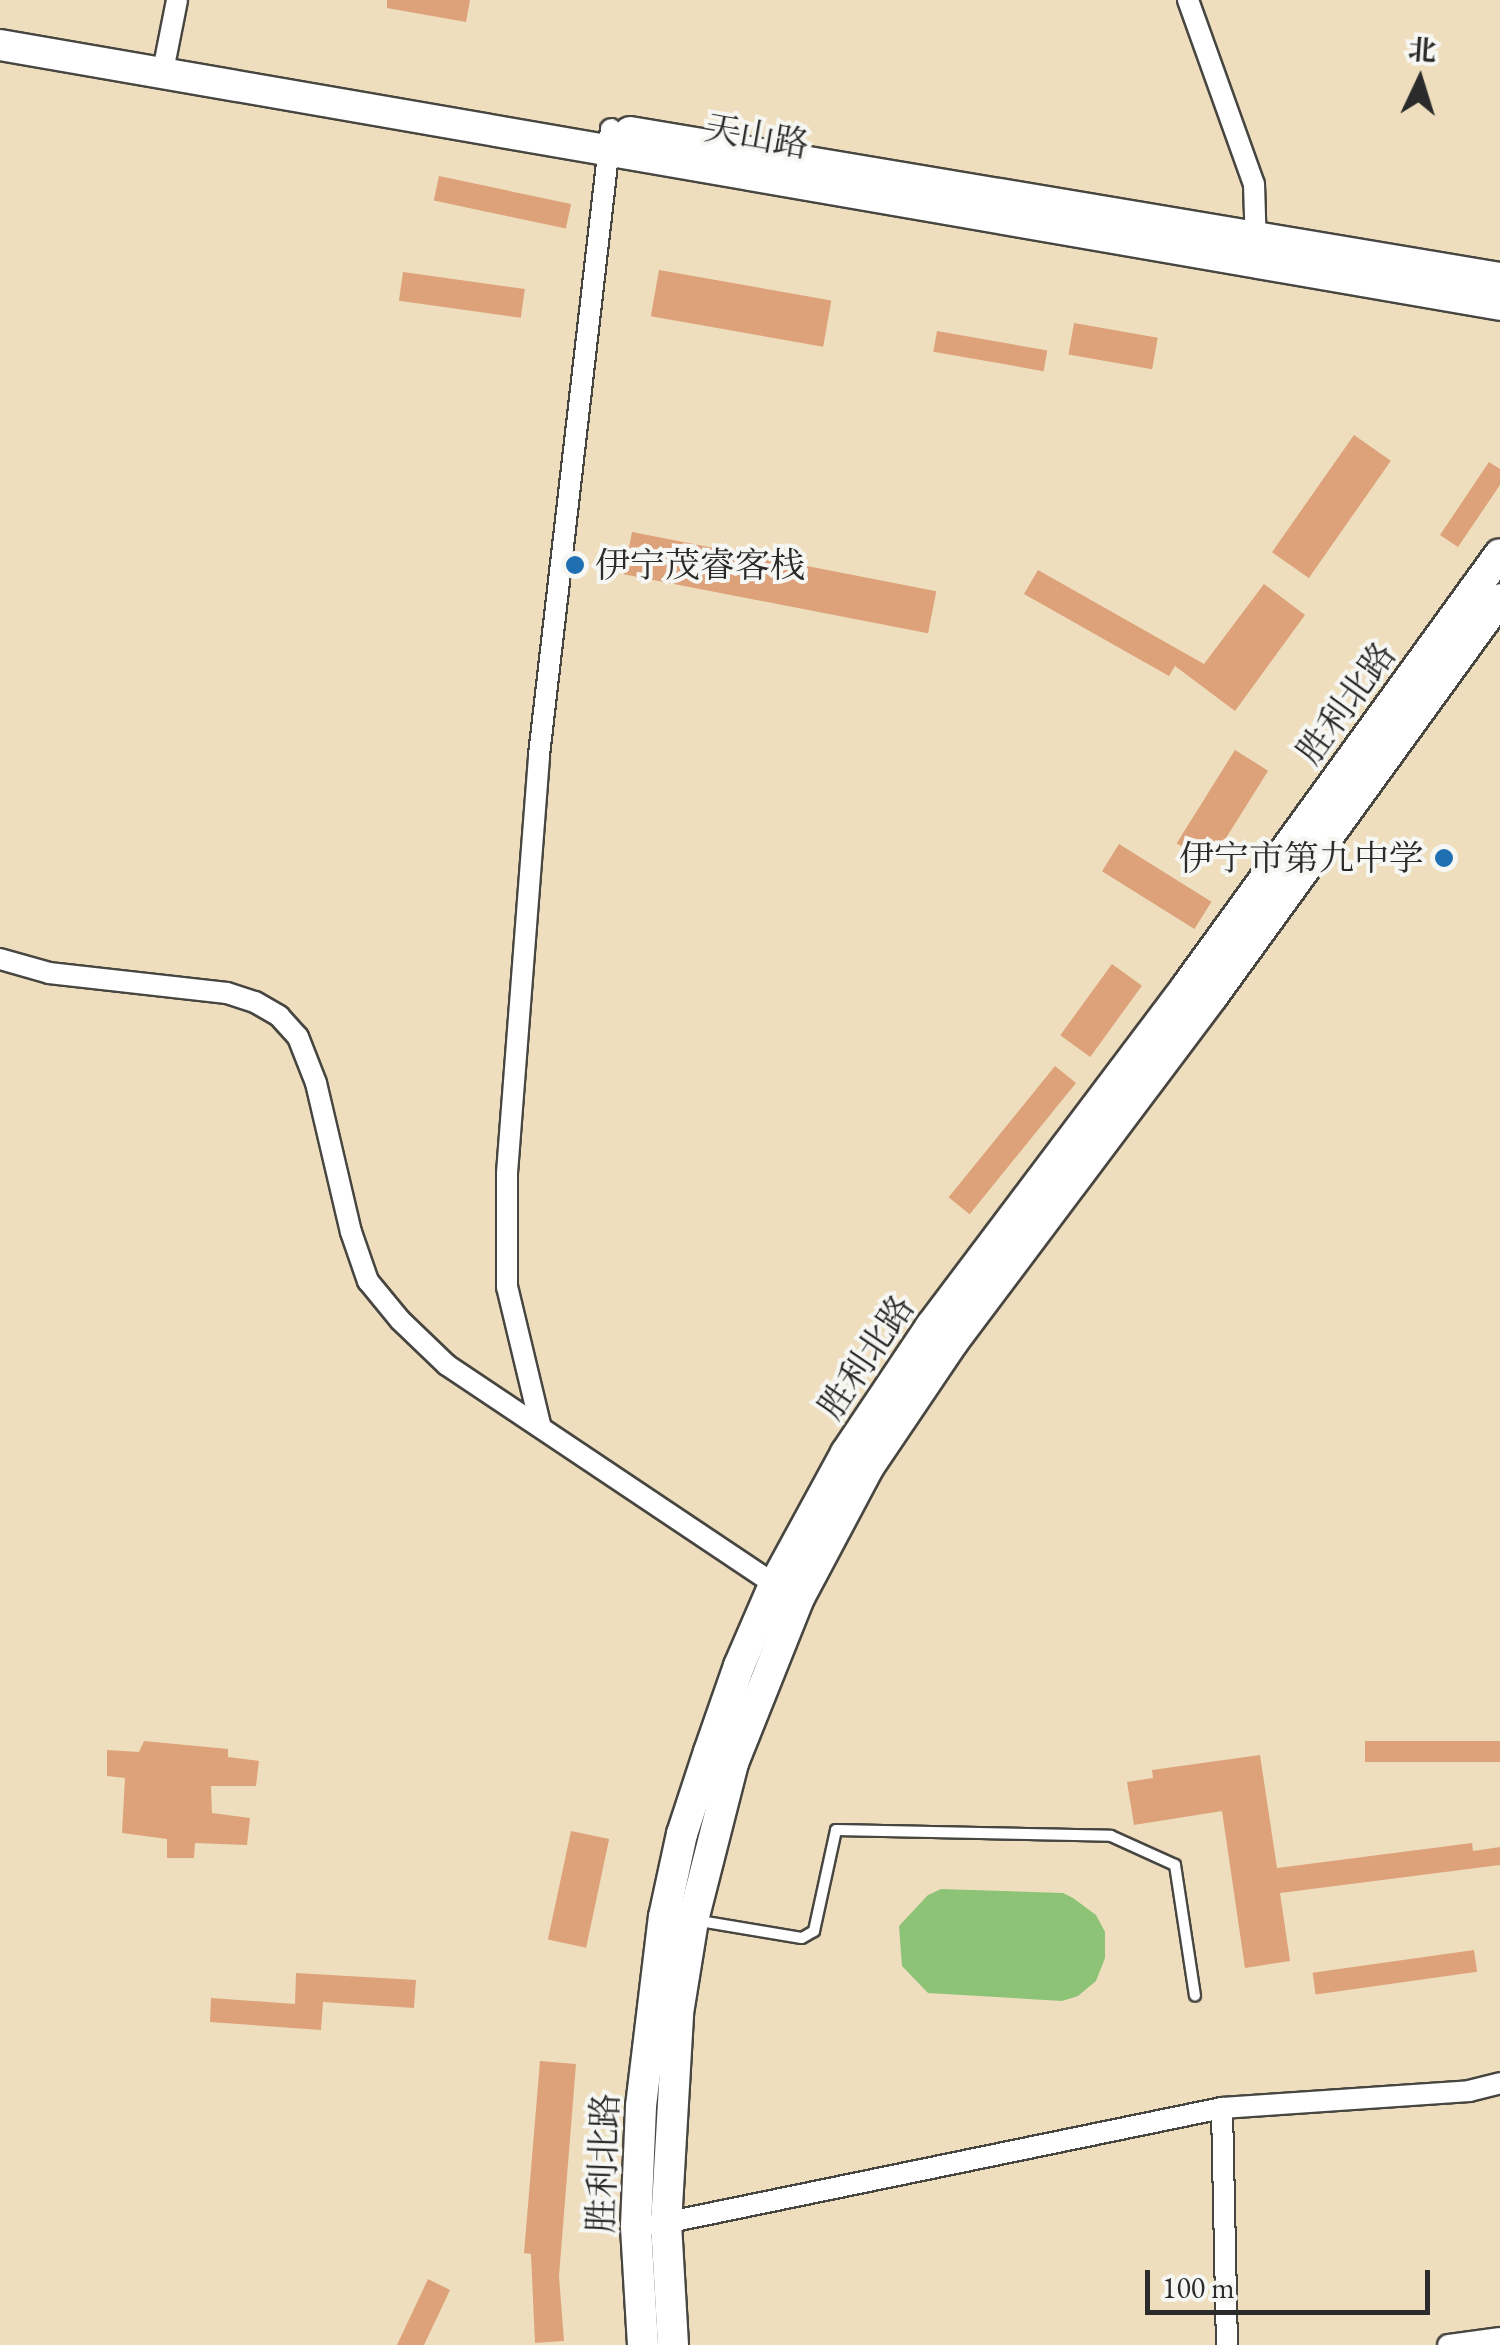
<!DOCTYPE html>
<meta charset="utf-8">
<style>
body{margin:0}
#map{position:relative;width:1500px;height:2345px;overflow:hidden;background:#eedebd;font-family:"EB Garamond","Noto Serif SC",serif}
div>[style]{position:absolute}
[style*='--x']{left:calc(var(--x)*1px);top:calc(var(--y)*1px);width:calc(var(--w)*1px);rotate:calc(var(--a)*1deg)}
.green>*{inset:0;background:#8cc377}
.building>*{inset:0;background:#dda27a;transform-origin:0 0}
.roads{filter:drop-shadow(2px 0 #484641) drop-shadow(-2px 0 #484641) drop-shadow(0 2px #484641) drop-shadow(0 -2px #484641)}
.service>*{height:10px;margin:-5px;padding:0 5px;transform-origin:5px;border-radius:5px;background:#fff}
.minor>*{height:20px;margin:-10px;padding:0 10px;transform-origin:10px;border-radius:10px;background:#fff}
.secondary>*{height:30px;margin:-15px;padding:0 15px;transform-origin:15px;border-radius:15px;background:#fff}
.dots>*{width:28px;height:28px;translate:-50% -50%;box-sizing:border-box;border:5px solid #f6f6f2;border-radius:50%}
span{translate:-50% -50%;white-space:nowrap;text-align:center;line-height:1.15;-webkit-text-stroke:8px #f6f6f2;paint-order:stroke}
.street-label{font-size:35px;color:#2b2b2b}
.poi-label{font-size:35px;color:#2b2b2b}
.left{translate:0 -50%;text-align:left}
.right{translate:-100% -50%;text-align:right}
.north{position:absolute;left:1370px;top:30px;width:100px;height:100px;-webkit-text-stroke:8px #f6f6f2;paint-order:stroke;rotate:4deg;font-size:28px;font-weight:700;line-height:40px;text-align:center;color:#2b2b2b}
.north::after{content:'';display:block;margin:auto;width:35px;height:45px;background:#2b2b2b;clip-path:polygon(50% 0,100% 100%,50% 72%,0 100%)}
.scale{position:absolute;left:1145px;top:2270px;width:285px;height:45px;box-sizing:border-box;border:5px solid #2b2b2b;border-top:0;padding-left:12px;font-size:30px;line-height:35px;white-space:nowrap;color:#2b2b2b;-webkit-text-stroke:8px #f6f6f2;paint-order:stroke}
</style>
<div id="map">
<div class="green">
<i style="clip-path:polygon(941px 1889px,1063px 1893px,1073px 1898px,1096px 1915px,1105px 1932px,1105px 1958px,1096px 1981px,1078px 1996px,1062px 2001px,928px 1993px,902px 1966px,899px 1926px,928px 1895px)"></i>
</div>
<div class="building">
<i style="clip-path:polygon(387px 0,470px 0,466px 22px,387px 8px)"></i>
<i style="left:439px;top:176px;width:135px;height:25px;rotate:12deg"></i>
<i style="left:659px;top:270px;width:175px;height:47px;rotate:10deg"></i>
<i style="left:403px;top:272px;width:123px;height:29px;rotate:8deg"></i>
<i style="left:1074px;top:323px;width:85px;height:32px;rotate:10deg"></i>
<i style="left:937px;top:331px;width:112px;height:21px;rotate:10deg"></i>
<i style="left:1354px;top:435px;width:45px;height:143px;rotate:35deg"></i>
<i style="clip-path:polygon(1489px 462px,1500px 469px,1500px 485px,1458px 547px,1440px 535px)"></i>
<i style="left:632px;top:532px;width:310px;height:43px;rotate:11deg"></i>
<i style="clip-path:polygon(1038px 570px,1204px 664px,1264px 584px,1305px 615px,1235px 711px,1175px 666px,1169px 676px,1024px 594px)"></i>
<i style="left:1235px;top:750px;width:39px;height:110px;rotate:32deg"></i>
<i style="left:1119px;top:844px;width:109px;height:32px;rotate:32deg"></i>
<i style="left:1112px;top:964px;width:37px;height:88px;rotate:36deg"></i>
<i style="left:1055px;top:1066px;width:27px;height:169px;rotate:39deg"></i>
<i style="clip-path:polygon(144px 1741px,228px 1749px,228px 1757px,259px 1761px,256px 1786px,211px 1786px,212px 1813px,250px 1818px,247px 1845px,195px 1843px,194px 1858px,167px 1858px,167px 1839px,122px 1833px,125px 1778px,107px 1776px,107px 1750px,139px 1752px)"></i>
<i style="left:1500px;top:1741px;width:21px;height:135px;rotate:90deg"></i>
<i style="clip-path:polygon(1260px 1755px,1277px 1868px,1472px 1843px,1473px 1851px,1500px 1847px,1500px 1865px,1280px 1893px,1290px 1961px,1245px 1968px,1222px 1811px,1134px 1825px,1127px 1782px,1153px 1778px,1152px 1770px)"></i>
<i style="left:571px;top:1831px;width:39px;height:111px;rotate:12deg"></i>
<i style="left:1474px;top:1950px;width:22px;height:163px;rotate:82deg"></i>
<i style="clip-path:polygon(296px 1973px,416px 1980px,414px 2008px,323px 2002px,321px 2030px,210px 2022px,211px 1998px,295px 2004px)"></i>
<i style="clip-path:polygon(540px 2061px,576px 2064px,559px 2276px,564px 2341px,535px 2343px,531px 2254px,524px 2253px)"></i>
<i style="clip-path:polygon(428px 2279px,450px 2290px,424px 2345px,397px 2345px)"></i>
</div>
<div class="roads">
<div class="service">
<i style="--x:694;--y:1920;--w:109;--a:9.5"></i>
<i style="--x:802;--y:1938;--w:14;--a:-30"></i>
<i style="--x:814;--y:1931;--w:103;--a:-77.7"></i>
<i style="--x:836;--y:1830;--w:275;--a:1.2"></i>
<i style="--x:1111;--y:1836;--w:70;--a:24.4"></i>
<i style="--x:1175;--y:1865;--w:132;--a:81.3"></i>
</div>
<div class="minor">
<i style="--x:1188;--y:0;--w:195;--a:70.3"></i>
<i style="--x:1254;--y:184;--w:64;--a:88.2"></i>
<i style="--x:163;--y:71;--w:72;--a:-78.8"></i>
<i style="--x:0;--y:959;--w:51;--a:15.9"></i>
<i style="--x:49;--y:973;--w:179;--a:6.4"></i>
<i style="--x:227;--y:993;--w:29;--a:18"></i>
<i style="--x:255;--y:1002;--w:28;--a:30"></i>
<i style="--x:279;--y:1016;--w:28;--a:48"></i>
<i style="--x:298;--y:1037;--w:49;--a:68.6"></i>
<i style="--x:316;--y:1083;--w:153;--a:76.8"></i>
<i style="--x:351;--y:1232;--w:52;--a:70.9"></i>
<i style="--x:368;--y:1281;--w:50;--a:50.6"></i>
<i style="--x:400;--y:1320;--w:65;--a:43.8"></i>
<i style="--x:447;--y:1365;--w:402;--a:33.8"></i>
<i style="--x:540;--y:1424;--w:141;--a:-103.5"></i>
<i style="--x:507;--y:1287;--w:114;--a:-90"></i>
<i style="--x:507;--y:1173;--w:419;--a:-85.6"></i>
<i style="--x:539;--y:755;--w:630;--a:-83.44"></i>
<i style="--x:1222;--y:2108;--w:237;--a:88.8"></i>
<i style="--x:655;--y:2225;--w:579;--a:-11.66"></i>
<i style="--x:1222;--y:2108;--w:248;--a:-3.9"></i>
<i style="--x:1469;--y:2091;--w:32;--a:-14"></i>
<i style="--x:1448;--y:2345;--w:52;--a:-7.7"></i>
</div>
<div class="secondary">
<i style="--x:0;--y:45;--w:1522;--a:9.83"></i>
<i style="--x:630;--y:132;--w:882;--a:9.53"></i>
<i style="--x:643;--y:2345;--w:119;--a:-93.4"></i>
<i style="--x:636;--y:2226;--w:120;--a:-87.6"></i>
<i style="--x:641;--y:2106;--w:190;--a:-83.1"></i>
<i style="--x:664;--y:1917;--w:85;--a:-77.8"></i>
<i style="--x:682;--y:1834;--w:86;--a:-71.8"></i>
<i style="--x:709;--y:1752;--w:91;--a:-70.8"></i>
<i style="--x:739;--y:1666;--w:88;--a:-66.6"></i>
<i style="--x:774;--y:1585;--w:150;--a:-61.4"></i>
<i style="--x:846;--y:1453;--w:153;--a:-56.2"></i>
<i style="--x:931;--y:1326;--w:426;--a:-53"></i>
<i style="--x:1187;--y:986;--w:533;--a:-54.08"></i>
<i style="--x:673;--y:2345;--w:121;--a:-93.3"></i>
<i style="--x:666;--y:2224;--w:211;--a:-86.7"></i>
<i style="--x:678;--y:2013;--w:94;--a:-80.8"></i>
<i style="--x:693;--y:1920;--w:162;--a:-75.7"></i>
<i style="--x:733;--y:1763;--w:178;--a:-68.2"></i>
<i style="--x:799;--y:1598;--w:147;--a:-62"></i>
<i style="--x:868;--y:1468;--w:152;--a:-56"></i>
<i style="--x:953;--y:1342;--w:431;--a:-53.1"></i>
<i style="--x:1212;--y:997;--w:491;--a:-54.1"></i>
</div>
</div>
<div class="dots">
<i style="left:575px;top:565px;background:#1f6fb2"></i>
<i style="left:1444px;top:858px;background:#1f6fb2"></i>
</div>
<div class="street-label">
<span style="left:757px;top:136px;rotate:10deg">天山路</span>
<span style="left:1346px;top:703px;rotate:-54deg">胜利北路</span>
<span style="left:866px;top:1357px;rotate:-56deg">胜利北路</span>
<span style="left:603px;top:2163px;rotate:-88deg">胜利北路</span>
</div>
<div class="poi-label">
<span class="left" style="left:595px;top:565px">伊宁茂睿客栈</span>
<span class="right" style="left:1424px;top:858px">伊宁市第九中学</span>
</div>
<div class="north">北</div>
<div class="scale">100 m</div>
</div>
